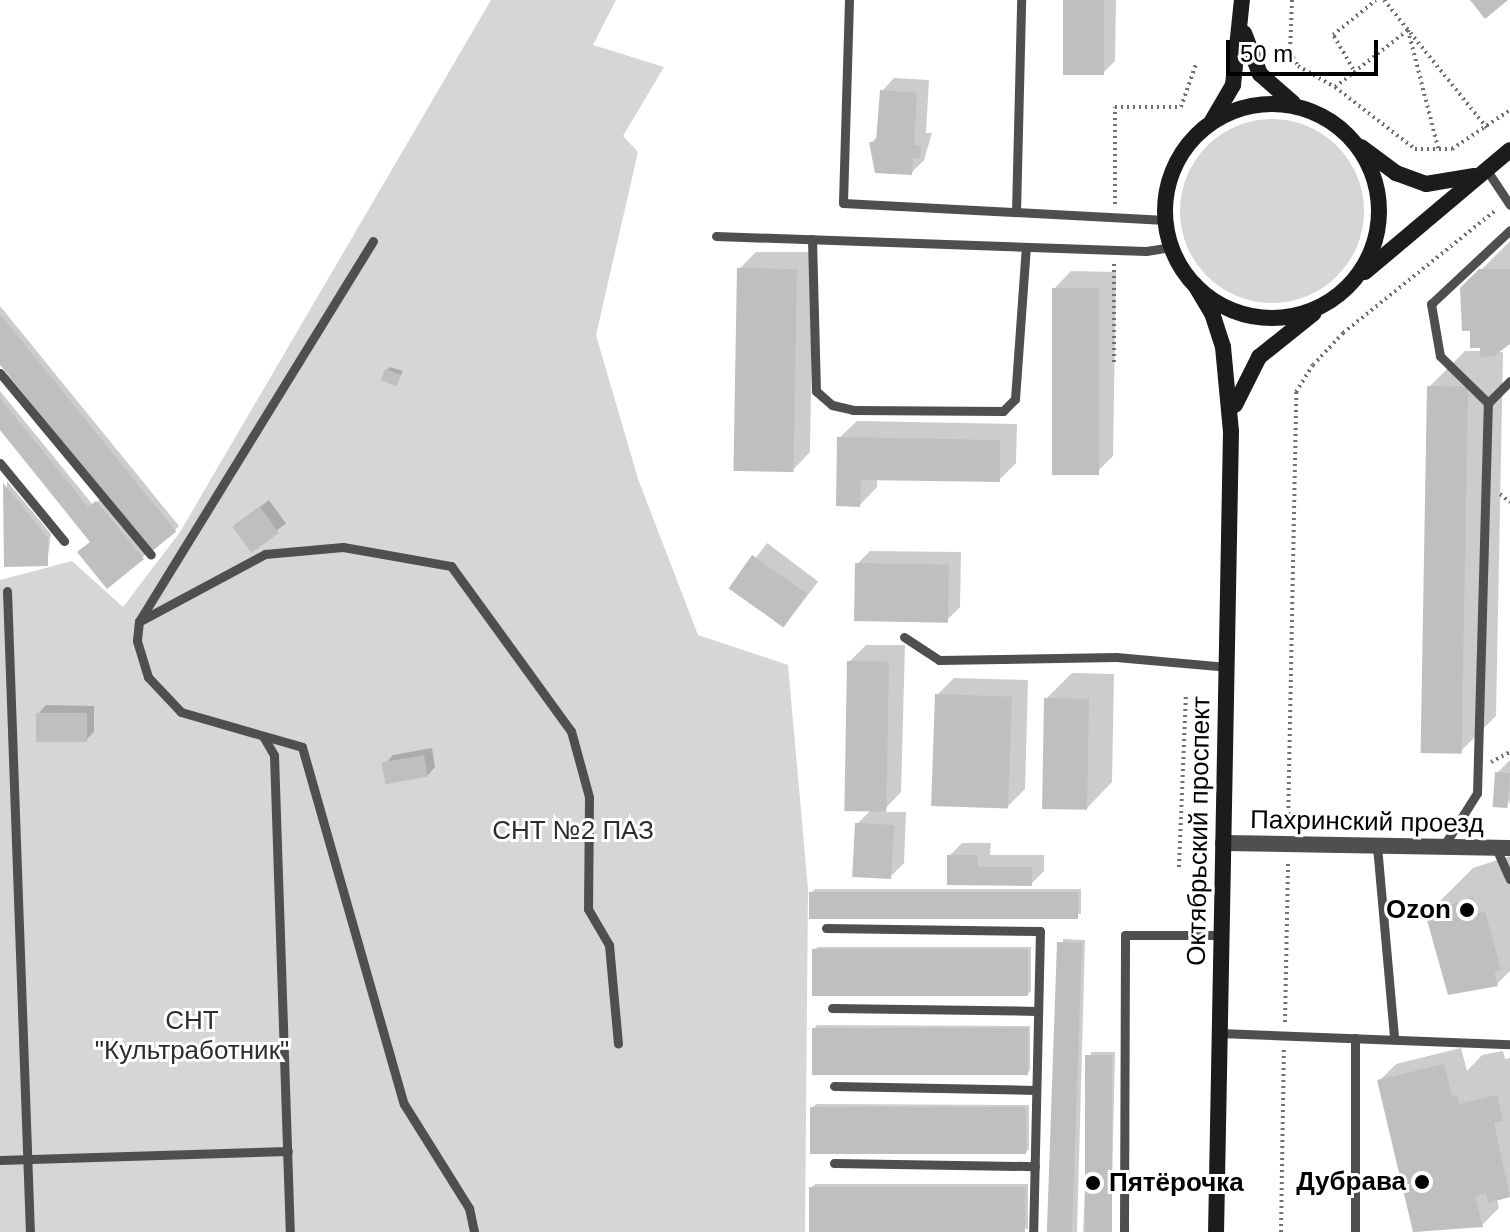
<!DOCTYPE html>
<meta charset="utf-8">
<style>
body{margin:0}
#map{position:relative;width:1510px;height:1232px;overflow:hidden;background:#fff;font-family:Arial,sans-serif}
div>[style]{position:absolute}
[style*='--x']{left:calc(var(--x)*1px);top:calc(var(--y)*1px);width:calc(var(--w)*1px);rotate:calc(var(--a)*1deg)}
.green>*{inset:0;background:#d6d6d6}
.round{border-radius:50%}
.shadow>*{inset:0;background:#0003;transform-origin:0 0}
.building>*{inset:0;background:#bfbfbf;transform-origin:0 0}
.path>*{height:4px;margin-top:-2px;transform-origin:0;background:repeating-linear-gradient(90deg,#717171 0 2px,transparent 0 6px)}
.lane>*{height:9px;margin:-4.5px;padding:0 4.5px;transform-origin:4.5px;border-radius:4.5px;background:#4f4f4f}
.street>*{height:16px;margin:-8px;padding:0 8px;transform-origin:8px;border-radius:8px;background:#4f4f4f}
.secondary>*{height:16px;margin:-8px;padding:0 8px;transform-origin:8px;border-radius:8px;background:#1c1c1c}
.secondary>.ring{margin:-8px;padding:0;box-sizing:content-box;background:none;border:16px solid #1c1c1c;border-radius:50%}
.dots>*{width:22px;height:22px;translate:-50% -50%;box-sizing:border-box;border:4px solid #fff;border-radius:50%}
span{translate:-50% -50%;white-space:nowrap;text-align:center;line-height:1.15;-webkit-text-stroke:6px #fff;paint-order:stroke}
.street-label{font-size:26px;color:#000}
.park-label{font-size:26px;color:#2d2d2d}
.poi-label{font-size:26px;color:#000;font-weight:700}
.right{translate:-100% -50%;text-align:right}
.left{translate:0 -50%;text-align:left}
.scale{position:absolute;left:1226px;top:40px;width:152px;height:36px;box-sizing:border-box;border:4px solid #000;border-top:0;padding-left:10px;font-size:24px;line-height:28px;white-space:nowrap;color:#000;-webkit-text-stroke:6px #fff;paint-order:stroke}
</style>
<div id="map">
<div class="green">
<i style="clip-path:polygon(491px 0,616px 0,593px 45px,664px 67px,623px 136px,638px 152px,596px 335px,638px 479px,698px 635px,788px 665px,808px 889px,805px 1232px,0 1232px,0 580px,72px 561px,123px 607px,180px 532px)"></i>
<i class="round" style="left:1180px;top:119px;width:184px;height:184px"></i>
</div>
<div class="shadow">
<i style="clip-path:polygon(1065px 0,1116px 0,1115px 61px,1102px 74px)"></i>
<i style="clip-path:polygon(894px 78px,929px 80px,926px 133px,932px 133px,924px 160px,911px 173px,871px 143px,879px 135px,882px 91px)"></i>
<i style="clip-path:polygon(1510px 241px,1510px 342px,1497px 352px,1503px 352px,1496px 716px,1460px 752px,1429px 387px,1465px 351px,1482px 351px,1462px 289px)"></i>
<i style="clip-path:polygon(756px 252px,813px 252px,810px 452px,793px 470px,739px 269px)"></i>
<i style="clip-path:polygon(1071px 271px,1116px 272px,1113px 456px,1095px 474px,1054px 289px)"></i>
<i style="clip-path:polygon(0 306px,179px 526px,175px 530px,0 342px)"></i>
<i style="clip-path:polygon(390px 367px,403px 371px,397px 384px,387px 370px)"></i>
<i style="clip-path:polygon(0 391px,93px 505px,101px 499px,146px 554px,142px 558px,92px 541px,0 427px)"></i>
<i style="clip-path:polygon(857px 421px,1017px 424px,1016px 463px,999px 480px,877px 478px,877px 487px,860px 505px,839px 438px)"></i>
<i style="clip-path:polygon(7px 481px,51px 534px,47px 564px,6px 565px)"></i>
<i style="left:269px;top:500px;width:29px;height:43px;rotate:54deg"></i>
<i style="left:767px;top:543px;width:64px;height:58px;rotate:37deg"></i>
<i style="clip-path:polygon(870px 551px,961px 552px,960px 607px,947px 620px,857px 564px)"></i>
<i style="clip-path:polygon(866px 645px,905px 645px,901px 792px,882px 812px,906px 812px,904px 863px,891px 876px,857px 824px,872px 809px,849px 662px)"></i>
<i style="clip-path:polygon(1072px 673px,1114px 674px,1112px 782px,1087px 808px,1046px 699px)"></i>
<i style="clip-path:polygon(954px 678px,1028px 680px,1025px 789px,1007px 807px,937px 695px)"></i>
<i style="clip-path:polygon(46px 705px,94px 706px,94px 732px,85px 741px,38px 714px)"></i>
<i style="clip-path:polygon(432px 748px,435px 767px,427px 776px,385px 764px,393px 755px)"></i>
<i style="clip-path:polygon(1510px 760px,1510px 805px,1497px 773px)"></i>
<i style="clip-path:polygon(962px 843px,991px 843px,990px 855px,1044px 855px,1044px 871px,1031px 884px,949px 883px,949px 856px)"></i>
<i style="clip-path:polygon(1510px 856px,1510px 971px,1497px 984px,1427px 914px,1473px 868px)"></i>
<i style="clip-path:polygon(815px 889px,1081px 889px,1081px 914px,811px 893px)"></i>
<i style="clip-path:polygon(1063px 939px,1085px 940px,1077px 1232px,1051px 1232px)"></i>
<i style="clip-path:polygon(818px 947px,1031px 947px,1031px 991px,1027px 995px,814px 950px)"></i>
<i style="clip-path:polygon(817px 1025px,1030px 1026px,1030px 1070px,1027px 1074px,814px 1029px)"></i>
<i style="clip-path:polygon(1461px 1048px,1467px 1071px,1482px 1055px,1503px 1051px,1505px 1059px,1510px 1058px,1510px 1195px,1497px 1199px,1499px 1208px,1482px 1225px,1415px 1232px,1379px 1081px,1396px 1064px)"></i>
<i style="clip-path:polygon(1091px 1052px,1115px 1052px,1111px 1232px,1083px 1232px)"></i>
<i style="clip-path:polygon(816px 1104px,1029px 1105px,1029px 1149px,1026px 1152px,812px 1108px)"></i>
<i style="clip-path:polygon(815px 1184px,1028px 1184px,1028px 1229px,811px 1188px)"></i>
</div>
<div class="building">
<i style="left:1063px;top:0;width:41px;height:75px"></i>
<i style="clip-path:polygon(1470px 0,1508px 0,1485px 19px)"></i>
<i style="clip-path:polygon(880px 90px,917px 93px,914px 145px,921px 146px,920px 158px,913px 158px,912px 175px,875px 173px,869px 142px,876px 142px)"></i>
<i style="left:737px;top:268px;width:60px;height:203px;rotate:1deg"></i>
<i style="clip-path:polygon(1479px 269px,1510px 269px,1510px 344px,1494px 356px,1480px 357px,1480px 348px,1470px 348px,1470px 331px,1462px 331px,1460px 288px)"></i>
<i style="left:1052px;top:288px;width:47px;height:187px"></i>
<i style="left:0;top:314px;width:280px;height:32px;rotate:51deg"></i>
<i style="left:385px;top:369px;width:17px;height:12px;rotate:21deg"></i>
<i style="left:1427px;top:386px;width:41px;height:367px;rotate:1deg"></i>
<i style="clip-path:polygon(0 398px,88px 507px,96px 501px,144px 559px,107px 589px,77px 552px,90px 542px,0 430px)"></i>
<i style="clip-path:polygon(837px 437px,1000px 440px,1000px 482px,861px 480px,860px 507px,836px 506px)"></i>
<i style="clip-path:polygon(3px 483px,48px 538px,48px 566px,4px 567px)"></i>
<i style="left:260px;top:507px;width:32px;height:34px;rotate:54deg"></i>
<i style="left:752px;top:555px;width:67px;height:41px;rotate:35deg"></i>
<i style="left:855px;top:563px;width:94px;height:58px;rotate:1deg"></i>
<i style="left:847px;top:661px;width:42px;height:150px;rotate:1deg"></i>
<i style="left:935px;top:694px;width:77px;height:112px;rotate:2deg"></i>
<i style="left:1044px;top:698px;width:45px;height:111px;rotate:1deg"></i>
<i style="left:36px;top:713px;width:51px;height:29px"></i>
<i style="left:424px;top:755px;width:22px;height:43px;rotate:80deg"></i>
<i style="left:1495px;top:772px;width:15px;height:35px;rotate:4deg"></i>
<i style="left:855px;top:823px;width:39px;height:54px;rotate:3deg"></i>
<i style="clip-path:polygon(947px 855px,978px 855px,978px 867px,1032px 867px,1032px 886px,947px 885px)"></i>
<i style="left:809px;top:892px;width:269px;height:27px"></i>
<i style="clip-path:polygon(1473px 897px,1478px 913px,1485px 911px,1501px 970px,1494px 972px,1498px 986px,1448px 995px,1425px 913px)"></i>
<i style="left:1057px;top:942px;width:25px;height:290px;rotate:2deg"></i>
<i style="left:812px;top:949px;width:216px;height:47px"></i>
<i style="left:812px;top:1028px;width:216px;height:47px"></i>
<i style="left:1085px;top:1055px;width:27px;height:177px"></i>
<i style="clip-path:polygon(1444px 1064px,1452px 1096px,1457px 1095px,1459px 1104px,1497px 1095px,1503px 1121px,1494px 1123px,1510px 1197px,1488px 1203px,1486px 1193px,1475px 1196px,1483px 1227px,1413px 1232px,1377px 1080px)"></i>
<i style="left:810px;top:1107px;width:216px;height:47px"></i>
<i style="left:809px;top:1187px;width:216px;height:45px"></i>
</div>
<div class="path">
<i style="--x:1292;--y:0;--w:52;--a:92.2"></i>
<i style="--x:1290;--y:52;--w:16;--a:60"></i>
<i style="--x:1298;--y:66;--w:43;--a:29.6"></i>
<i style="--x:1335;--y:87;--w:101;--a:37.8"></i>
<i style="--x:1415;--y:149;--w:37;--a:0"></i>
<i style="--x:1452;--y:149;--w:70;--a:-33.9"></i>
<i style="--x:1384;--y:0;--w:164;--a:51.2"></i>
<i style="--x:1353;--y:69;--w:39;--a:-120"></i>
<i style="--x:1333;--y:35;--w:55;--a:-39.1"></i>
<i style="--x:1335;--y:87;--w:93;--a:-38"></i>
<i style="--x:1408;--y:30;--w:126;--a:75.7"></i>
<i style="--x:1115;--y:204;--w:97;--a:-90"></i>
<i style="--x:1115;--y:107;--w:66;--a:0"></i>
<i style="--x:1181;--y:107;--w:46;--a:-70.8"></i>
<i style="--x:1114;--y:362;--w:98;--a:-90"></i>
<i style="--x:1500;--y:494;--w:13;--a:39"></i>
<i style="--x:1491;--y:762;--w:21;--a:-28"></i>
<i style="--x:1288;--y:826;--w:434;--a:-88.9"></i>
<i style="--x:1296;--y:392;--w:32;--a:-58"></i>
<i style="--x:1313;--y:365;--w:44;--a:-46.8"></i>
<i style="--x:1343;--y:333;--w:198;--a:-38.8"></i>
<i style="--x:1179;--y:867;--w:173;--a:-87.7"></i>
<i style="--x:1285;--y:1022;--w:160;--a:-88.9"></i>
<i style="--x:1281;--y:1232;--w:182;--a:-89.1"></i>
</div>
<div class="lane">
<i style="--x:849;--y:0;--w:203;--a:91.7"></i>
<i style="--x:843;--y:203;--w:323;--a:3"></i>
<i style="--x:1486;--y:169;--w:43;--a:56.3"></i>
<i style="--x:1016;--y:212;--w:212;--a:-88.6"></i>
<i style="--x:716;--y:236;--w:430;--a:2"></i>
<i style="--x:1146;--y:251;--w:25;--a:-9"></i>
<i style="--x:812;--y:239;--w:152;--a:88.5"></i>
<i style="--x:816;--y:391;--w:21;--a:41"></i>
<i style="--x:832;--y:405;--w:22;--a:13"></i>
<i style="--x:853;--y:410;--w:150;--a:0.4"></i>
<i style="--x:1003;--y:411;--w:17;--a:-45"></i>
<i style="--x:1015;--y:399;--w:152;--a:-85.9"></i>
<i style="--x:373;--y:241;--w:446;--a:121.6"></i>
<i style="--x:139;--y:621;--w:20;--a:96"></i>
<i style="--x:137;--y:641;--w:38;--a:73"></i>
<i style="--x:148;--y:677;--w:48;--a:46.7"></i>
<i style="--x:181;--y:712;--w:126;--a:16.1"></i>
<i style="--x:302;--y:747;--w:371;--a:74.1"></i>
<i style="--x:404;--y:1104;--w:123;--a:58"></i>
<i style="--x:469;--y:1208;--w:25;--a:78"></i>
<i style="--x:0;--y:373;--w:236;--a:50.3"></i>
<i style="--x:1488;--y:403;--w:67;--a:-135.6"></i>
<i style="--x:1440;--y:356;--w:53;--a:-99.8"></i>
<i style="--x:1431;--y:304;--w:108;--a:-43.1"></i>
<i style="--x:0;--y:463;--w:101;--a:50.6"></i>
<i style="--x:7;--y:591;--w:641;--a:87.95"></i>
<i style="--x:142;--y:620;--w:140;--a:-28.2"></i>
<i style="--x:265;--y:554;--w:78;--a:-5.1"></i>
<i style="--x:343;--y:547;--w:110;--a:10"></i>
<i style="--x:451;--y:566;--w:204;--a:54"></i>
<i style="--x:571;--y:731;--w:68;--a:74.7"></i>
<i style="--x:589;--y:797;--w:112;--a:90.5"></i>
<i style="--x:588;--y:909;--w:42;--a:59.7"></i>
<i style="--x:609;--y:945;--w:99;--a:84.8"></i>
<i style="--x:904;--y:637;--w:42;--a:33.3"></i>
<i style="--x:939;--y:660;--w:177;--a:-1"></i>
<i style="--x:1116;--y:657;--w:111;--a:5.1"></i>
<i style="--x:263;--y:736;--w:22;--a:60"></i>
<i style="--x:274;--y:755;--w:477;--a:88.1"></i>
<i style="--x:1377;--y:846;--w:193;--a:84.9"></i>
<i style="--x:1443;--y:847;--w:64;--a:-57.8"></i>
<i style="--x:1477;--y:793;--w:390;--a:-88.4"></i>
<i style="--x:1488;--y:403;--w:31;--a:-45"></i>
<i style="--x:1496;--y:848;--w:34;--a:66"></i>
<i style="--x:826;--y:928;--w:214;--a:0.8"></i>
<i style="--x:1040;--y:931;--w:301;--a:91.3"></i>
<i style="--x:832;--y:1008;--w:206;--a:0.8"></i>
<i style="--x:1219;--y:1033;--w:291;--a:2.2"></i>
<i style="--x:834;--y:1086;--w:202;--a:1.1"></i>
<i style="--x:0;--y:1160;--w:288;--a:-1.8"></i>
<i style="--x:834;--y:1163;--w:201;--a:0.9"></i>
<i style="--x:1124;--y:1232;--w:297;--a:-89.8"></i>
<i style="--x:1125;--y:935;--w:96;--a:0"></i>
<i style="--x:1355;--y:1232;--w:194;--a:-90"></i>
</div>
<div class="street">
<i style="--x:1223;--y:843;--w:287;--a:1"></i>
</div>
<div class="secondary">
<i style="--x:1244;--y:33;--w:44;--a:68.7"></i>
<i style="--x:1260;--y:74;--w:44;--a:41.3"></i>
<i class="ring" style="left:1165px;top:104px;width:198px;height:198px"></i>
<i style="--x:1212;--y:121;--w:42;--a:-59.7"></i>
<i style="--x:1233;--y:85;--w:85;--a:-84"></i>
<i style="--x:1361;--y:147;--w:44;--a:36.6"></i>
<i style="--x:1396;--y:173;--w:32;--a:20"></i>
<i style="--x:1426;--y:184;--w:49;--a:-9.5"></i>
<i style="--x:1365;--y:272;--w:189;--a:-40.1"></i>
<i style="--x:1195;--y:285;--w:33;--a:59"></i>
<i style="--x:1212;--y:313;--w:36;--a:72"></i>
<i style="--x:1223;--y:347;--w:84;--a:84.6"></i>
<i style="--x:1231;--y:431;--w:801;--a:91.07"></i>
<i style="--x:1235;--y:405;--w:54;--a:-63.4"></i>
<i style="--x:1259;--y:357;--w:70;--a:-38.7"></i>
</div>
<div class="dots">
<i style="left:1467px;top:910px;background:#000"></i>
<i style="left:1422px;top:1182px;background:#000"></i>
<i style="left:1093px;top:1183px;background:#000"></i>
</div>
<div class="street-label">
<span style="left:1367px;top:822px;rotate:1deg">Пахринский проезд</span>
<span style="left:1199px;top:831px;rotate:-89deg">Октябрьский проспект</span>
</div>
<div class="park-label">
<span style="left:573px;top:831px">СНТ №2 ПАЗ</span>
<span style="left:192px;top:1036px">СНТ<br>"Культработник"</span>
</div>
<div class="poi-label">
<span class="right" style="left:1451px;top:910px">Ozon</span>
<span class="right" style="left:1406px;top:1182px">Дубрава</span>
<span class="left" style="left:1109px;top:1183px">Пятёрочка</span>
</div>
<div class="scale">50 m</div>
</div>
